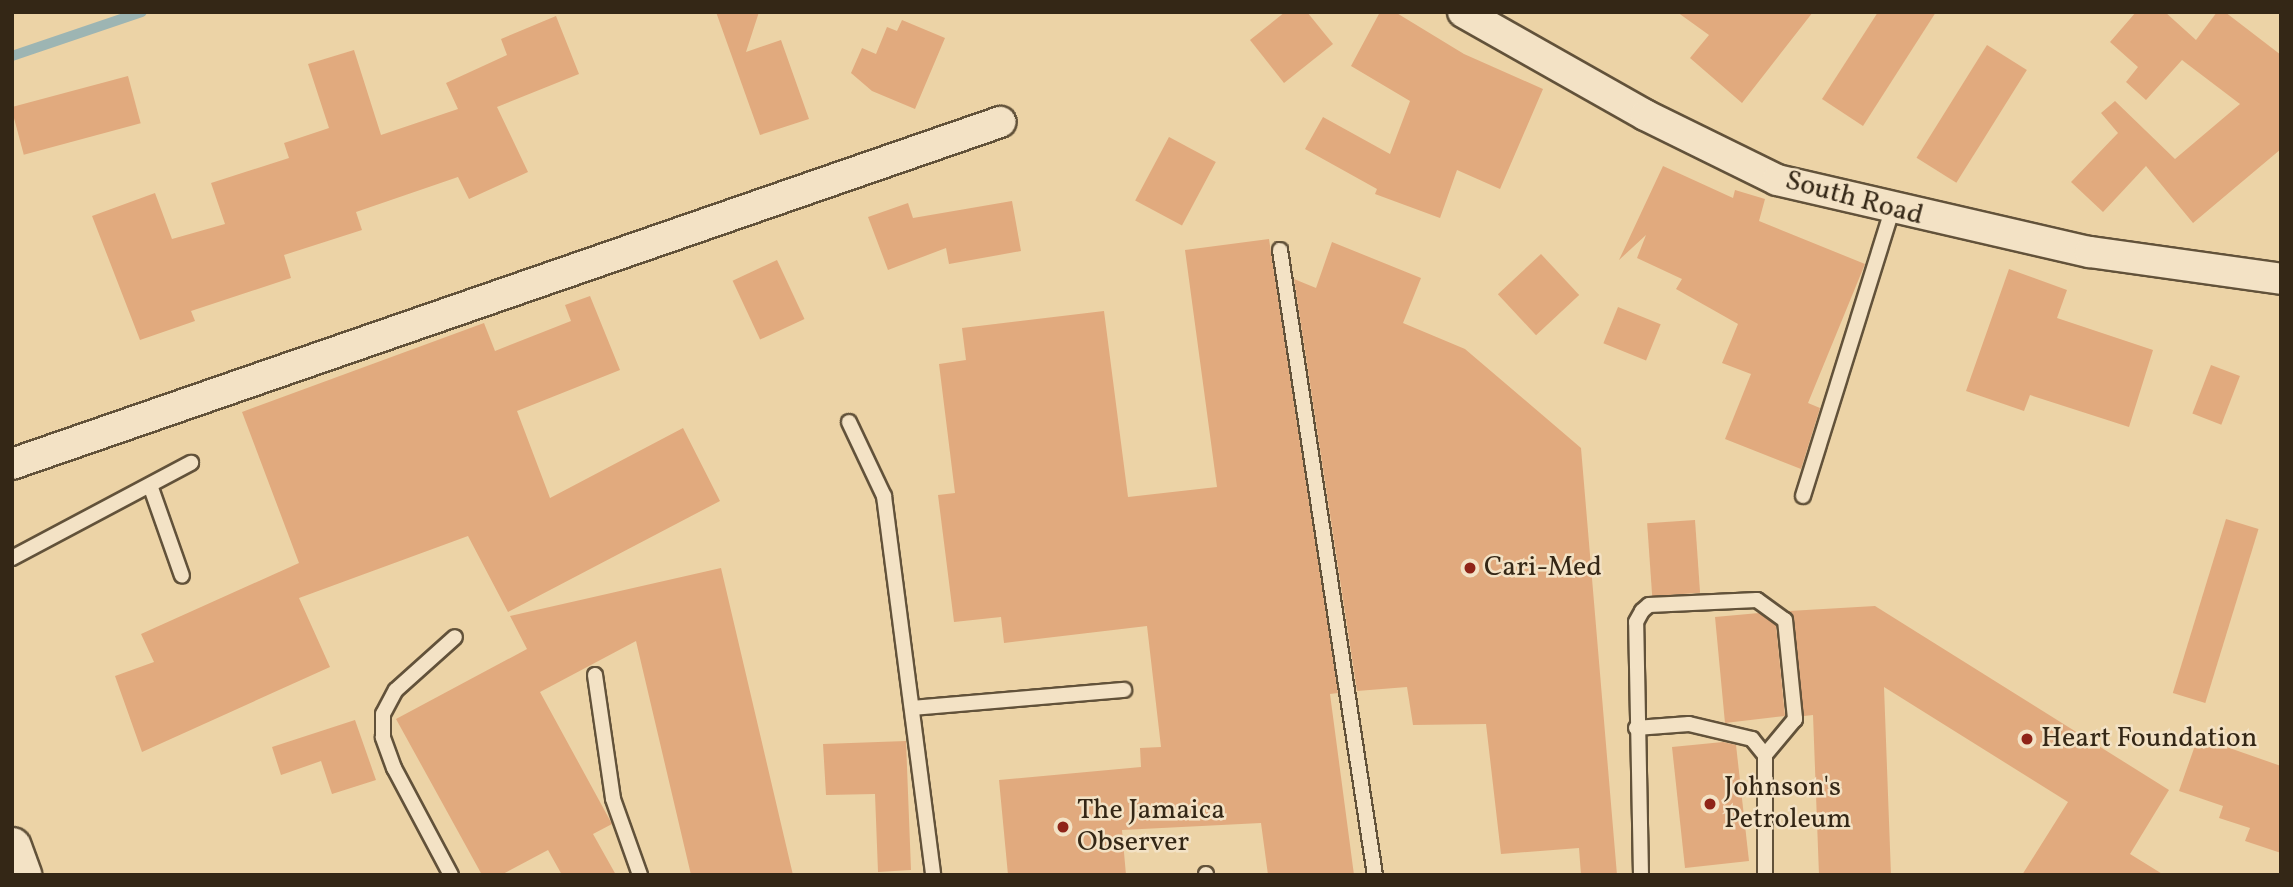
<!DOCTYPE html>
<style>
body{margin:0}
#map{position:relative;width:2293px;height:887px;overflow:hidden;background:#ecd3a6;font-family:Vollkorn,serif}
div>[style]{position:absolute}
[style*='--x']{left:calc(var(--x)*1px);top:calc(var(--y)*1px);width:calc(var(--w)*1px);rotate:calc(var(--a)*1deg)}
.stream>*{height:10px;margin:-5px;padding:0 5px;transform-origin:5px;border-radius:5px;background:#9db5b3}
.building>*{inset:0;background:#e1aa7e;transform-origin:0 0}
.roads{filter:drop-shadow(2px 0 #62523a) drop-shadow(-2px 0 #62523a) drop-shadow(0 2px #62523a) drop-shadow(0 -2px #62523a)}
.service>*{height:14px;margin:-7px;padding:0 7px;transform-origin:7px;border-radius:7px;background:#f3e2c5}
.minor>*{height:30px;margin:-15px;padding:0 15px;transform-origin:15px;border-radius:15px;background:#f3e2c5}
.secondary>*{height:38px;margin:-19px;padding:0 19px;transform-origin:19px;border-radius:19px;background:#f3e2c5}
.dots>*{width:19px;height:19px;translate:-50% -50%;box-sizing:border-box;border:4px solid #f3e2c5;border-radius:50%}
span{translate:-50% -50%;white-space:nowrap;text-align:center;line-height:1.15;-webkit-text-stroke:5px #f3e2c5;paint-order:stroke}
.street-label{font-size:28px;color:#342716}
.poi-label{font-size:28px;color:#342716}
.left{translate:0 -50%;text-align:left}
.frame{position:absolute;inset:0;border:14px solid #342716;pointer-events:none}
</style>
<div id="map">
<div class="stream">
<i style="--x:12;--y:56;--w:137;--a:-18.7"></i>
</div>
<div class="building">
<i style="clip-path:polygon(716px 12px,759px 12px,746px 52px,781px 40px,809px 119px,760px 135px)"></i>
<i style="clip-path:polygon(1285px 12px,1307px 12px,1333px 44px,1284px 83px,1250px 40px)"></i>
<i style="clip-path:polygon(1380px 12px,1395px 12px,1464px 54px,1543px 89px,1500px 189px,1457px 170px,1440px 218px,1375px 194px,1377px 189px,1305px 149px,1323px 117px,1390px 154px,1410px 101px,1351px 66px)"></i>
<i style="clip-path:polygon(1677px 12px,1813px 12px,1742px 103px,1690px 58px,1709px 35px)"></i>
<i style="clip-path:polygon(1878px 12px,1936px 12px,1863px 126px,1822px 99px)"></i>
<i style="clip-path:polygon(2136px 12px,2165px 12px,2196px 40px,2217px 12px,2225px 12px,2281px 55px,2281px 149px,2193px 223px,2146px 166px,2103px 212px,2071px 182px,2118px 133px,2101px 113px,2115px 101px,2175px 159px,2240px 104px,2182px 60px,2146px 100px,2126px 82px,2138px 67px,2110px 42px)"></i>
<i style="clip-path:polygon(556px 16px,579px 74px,497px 107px,528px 172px,469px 199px,458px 177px,356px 212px,362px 230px,284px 255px,291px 278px,191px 311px,195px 321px,140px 340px,92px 216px,155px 193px,172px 239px,225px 224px,211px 183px,289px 158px,284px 143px,329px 128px,308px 64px,354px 50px,381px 135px,458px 109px,446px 83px,507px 55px,501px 39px)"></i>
<i style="clip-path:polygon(902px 20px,945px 38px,915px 109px,872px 91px,851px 73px,862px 48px,876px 54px,887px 27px,897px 31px)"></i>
<i style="left:1987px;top:45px;width:47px;height:133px;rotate:32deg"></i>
<i style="left:128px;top:76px;width:49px;height:121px;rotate:75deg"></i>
<i style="left:1169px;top:137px;width:53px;height:72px;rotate:28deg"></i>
<i style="clip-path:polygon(1663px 166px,1733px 198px,1735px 190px,1765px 199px,1759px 221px,1865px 264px,1808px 403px,1820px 408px,1801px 469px,1725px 439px,1751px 374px,1722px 363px,1738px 324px,1676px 289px,1682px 279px,1637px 258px,1646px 235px,1619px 260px)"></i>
<i style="clip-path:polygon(1012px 201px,1021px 251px,949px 264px,946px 248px,888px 270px,868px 217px,908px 203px,913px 218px)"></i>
<i style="clip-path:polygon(1269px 239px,1338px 693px,1330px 694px,1354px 875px,1268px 875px,1261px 823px,1122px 830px,1126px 875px,1008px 875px,999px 780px,1141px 767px,1140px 748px,1161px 747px,1147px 626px,1004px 643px,1001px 617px,954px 622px,938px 495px,955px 493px,939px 364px,966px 360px,962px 328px,1104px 311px,1128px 497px,1217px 487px,1185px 250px)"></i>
<i style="clip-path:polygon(1332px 242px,1421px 278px,1403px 323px,1465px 349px,1581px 448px,1617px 875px,1581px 875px,1579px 848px,1501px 854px,1486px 724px,1413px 725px,1407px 687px,1357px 691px,1294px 279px,1316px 288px)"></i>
<i style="left:1541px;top:254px;width:56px;height:59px;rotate:47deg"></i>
<i style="left:777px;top:260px;width:65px;height:49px;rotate:65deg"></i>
<i style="clip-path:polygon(2009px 269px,2067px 290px,2057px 318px,2153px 350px,2129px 427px,2030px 395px,2024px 411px,1966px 391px)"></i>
<i style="clip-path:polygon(590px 296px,620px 370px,517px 411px,550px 498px,683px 428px,720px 501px,508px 612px,468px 536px,299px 598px,330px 667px,142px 752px,115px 676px,154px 662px,141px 634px,299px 563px,242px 412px,484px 323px,495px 351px,571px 321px,565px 305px)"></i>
<i style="left:1618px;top:307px;width:46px;height:39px;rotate:22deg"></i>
<i style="left:2211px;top:365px;width:31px;height:52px;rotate:21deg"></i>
<i style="left:2226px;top:519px;width:34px;height:182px;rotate:17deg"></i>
<i style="left:1695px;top:520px;width:73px;height:48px;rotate:86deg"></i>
<i style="clip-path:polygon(721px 568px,793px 875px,691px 875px,636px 641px,540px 692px,612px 824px,593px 834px,616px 875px,562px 875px,548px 850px,501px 875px,482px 875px,396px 719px,527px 649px,510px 616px)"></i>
<i style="clip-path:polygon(1875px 606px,2169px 790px,2130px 854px,2164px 875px,2022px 875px,2068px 802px,1884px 687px,1891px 875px,1819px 875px,1813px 715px,1804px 716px,1789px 611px)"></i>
<i style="clip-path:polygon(1759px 613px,1776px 625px,1785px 716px,1725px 723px,1715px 617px)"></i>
<i style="clip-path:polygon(355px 720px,376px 780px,332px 794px,321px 761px,281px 775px,272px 747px)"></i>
<i style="clip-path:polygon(2198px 737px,2281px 766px,2281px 853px,2245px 841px,2250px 828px,2219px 818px,2223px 806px,2179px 791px)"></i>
<i style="clip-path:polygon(906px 741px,911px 870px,878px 872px,875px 794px,826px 795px,823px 744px)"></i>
<i style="clip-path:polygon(1723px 742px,1736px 745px,1749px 861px,1685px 868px,1672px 747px)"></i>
</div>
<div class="roads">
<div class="service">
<i style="--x:1280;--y:250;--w:632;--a:81.36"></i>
<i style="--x:849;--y:422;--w:82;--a:64.7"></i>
<i style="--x:884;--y:496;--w:382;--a:82.6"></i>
<i style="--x:150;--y:485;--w:96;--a:70.6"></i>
<i style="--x:1803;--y:496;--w:299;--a:-72.7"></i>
<i style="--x:12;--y:558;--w:203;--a:-28"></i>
<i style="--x:595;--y:675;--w:125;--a:81.7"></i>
<i style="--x:613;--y:799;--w:81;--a:70.4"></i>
<i style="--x:913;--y:708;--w:212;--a:-4.9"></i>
<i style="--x:1636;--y:728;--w:53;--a:-4.3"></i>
<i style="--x:1689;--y:724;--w:65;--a:13.4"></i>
<i style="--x:1752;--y:739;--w:21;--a:51"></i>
<i style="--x:1765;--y:755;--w:120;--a:90"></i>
<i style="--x:1206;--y:874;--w:1;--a:90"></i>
<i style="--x:451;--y:875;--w:121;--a:-118"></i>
<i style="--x:394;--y:768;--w:33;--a:-110"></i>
<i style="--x:383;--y:737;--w:23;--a:-90"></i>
<i style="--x:383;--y:714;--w:27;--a:-62"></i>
<i style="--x:396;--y:690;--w:79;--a:-41.9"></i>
<i style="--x:1641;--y:875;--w:253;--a:-91.1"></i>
<i style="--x:1636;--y:622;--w:13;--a:-61"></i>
<i style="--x:1642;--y:611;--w:9;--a:-41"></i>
<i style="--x:1649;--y:605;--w:108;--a:-2.7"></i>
<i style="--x:1757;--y:600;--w:34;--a:36"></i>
<i style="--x:1785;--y:620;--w:100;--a:84.2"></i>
<i style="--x:1795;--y:719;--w:47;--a:129.8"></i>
</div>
<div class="minor">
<i style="--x:1463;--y:12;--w:209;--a:29.5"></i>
<i style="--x:1645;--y:115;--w:147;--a:26.2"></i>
<i style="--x:1777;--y:180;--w:321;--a:13"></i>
<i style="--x:2090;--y:252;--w:193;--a:8"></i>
<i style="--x:12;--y:464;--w:1046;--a:-19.09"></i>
</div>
<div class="secondary">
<i style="--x:12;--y:847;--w:30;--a:70"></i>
</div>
</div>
<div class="dots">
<i style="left:1470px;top:568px;background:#8f2418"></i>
<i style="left:2027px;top:739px;background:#8f2418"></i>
<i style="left:1710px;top:804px;background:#8f2418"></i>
<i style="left:1063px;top:827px;background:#8f2418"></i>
</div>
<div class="street-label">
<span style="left:1854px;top:199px;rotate:15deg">South Road</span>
</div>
<div class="poi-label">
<span class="left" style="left:1484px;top:568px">Cari-Med</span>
<span class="left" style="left:2041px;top:739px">Heart Foundation</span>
<span class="left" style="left:1724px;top:804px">Johnson's<br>Petroleum</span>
<span class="left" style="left:1077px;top:827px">The Jamaica<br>Observer</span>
</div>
<div class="frame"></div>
</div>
